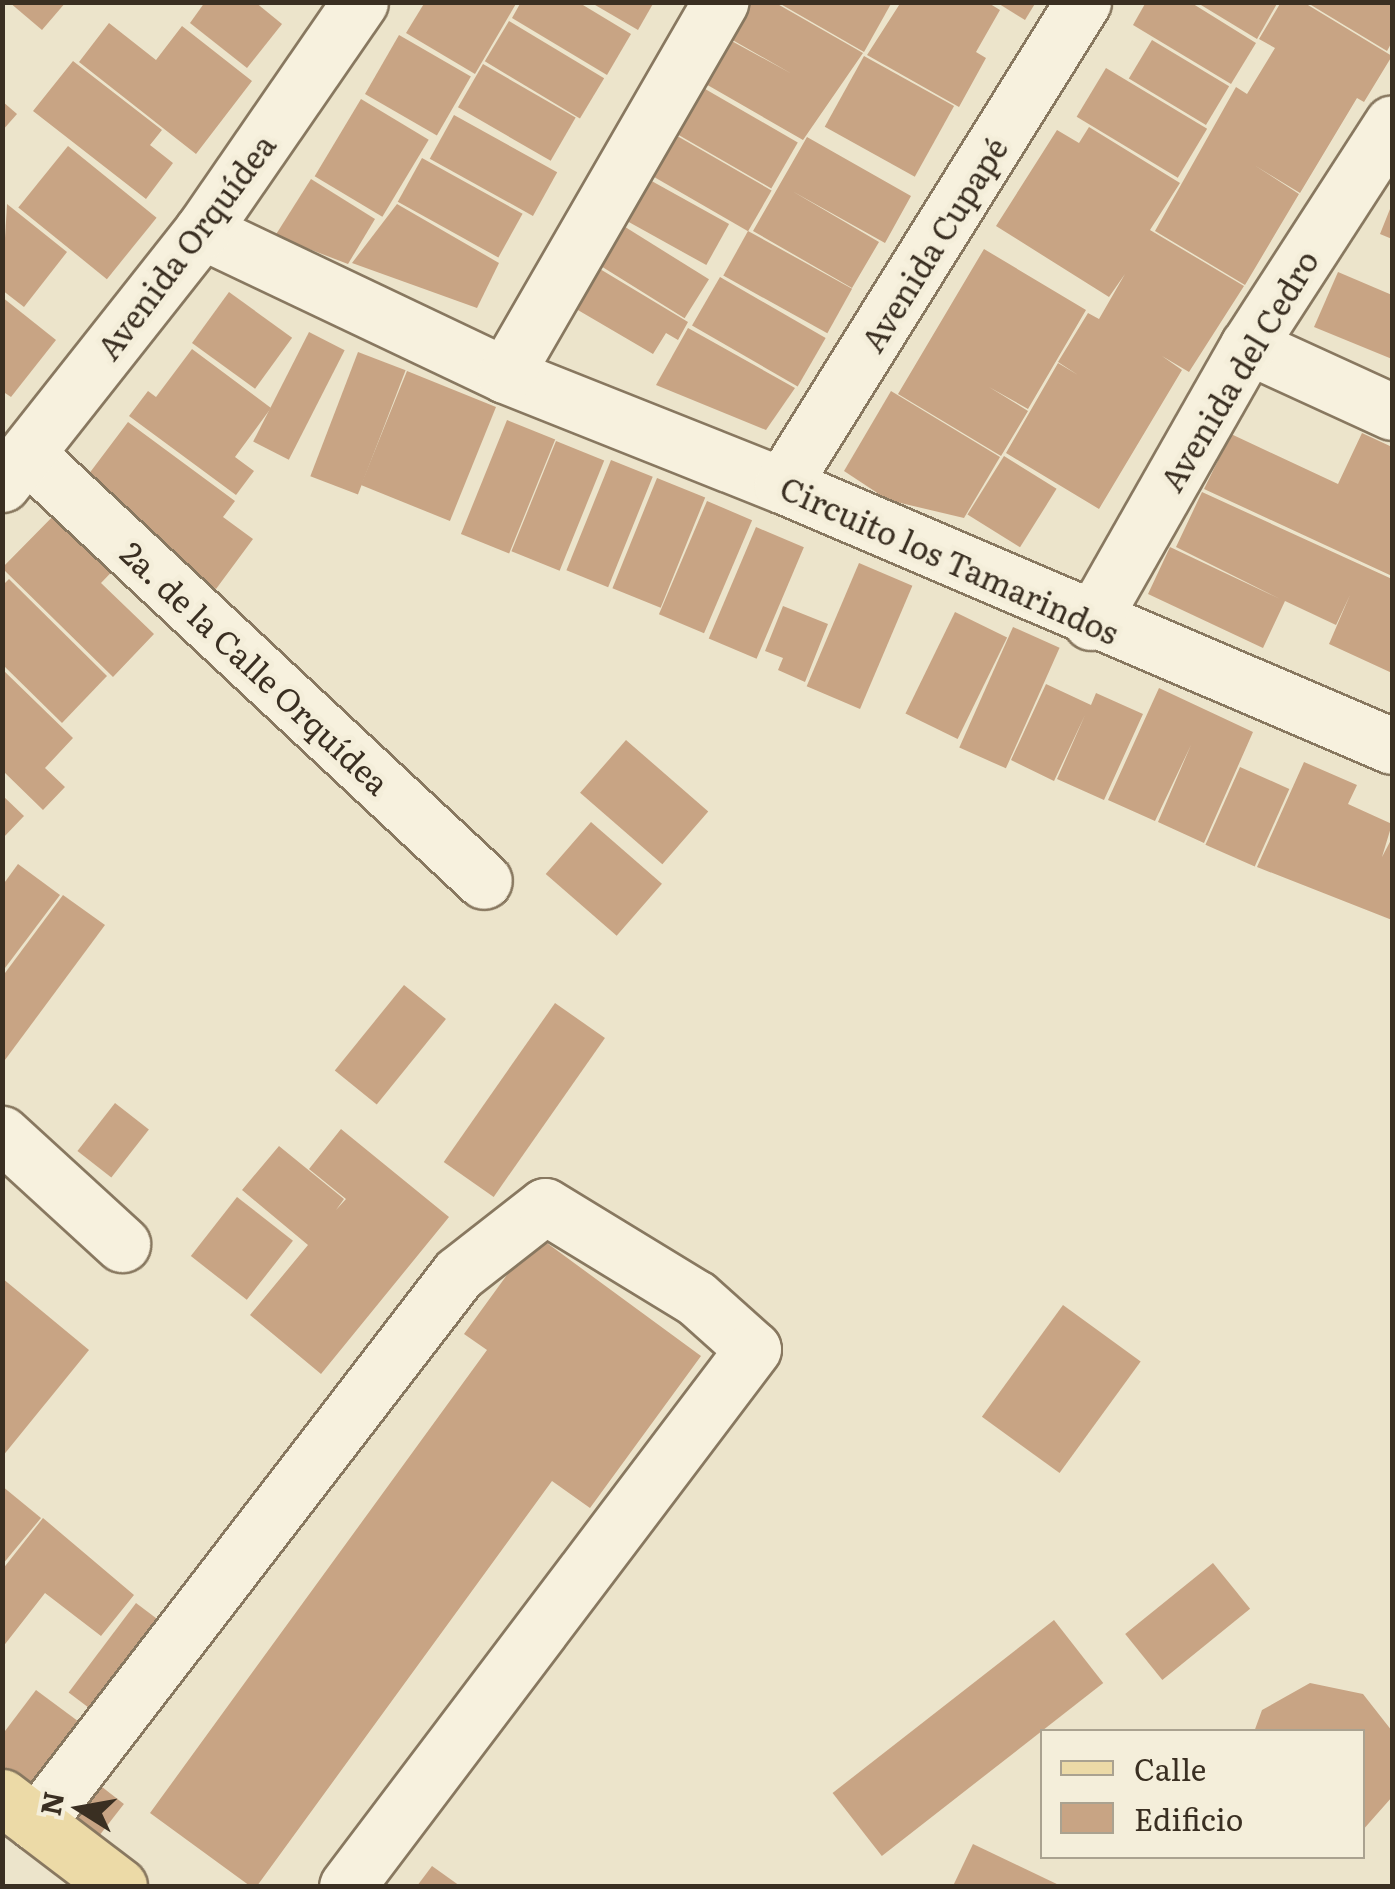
<!DOCTYPE html>
<meta charset="utf-8">
<style>
body{margin:0}
#map{position:relative;width:1395px;height:1889px;overflow:hidden;background:#ece4cb;font-family:Literata,serif}
div>[style]{position:absolute}
[style*='--x']{left:calc(var(--x)*1px);top:calc(var(--y)*1px);width:calc(var(--w)*1px);rotate:calc(var(--a)*1deg)}
.building>*{inset:0;background:#c8a484;transform-origin:0 0}
.roads{filter:drop-shadow(2px 0 #887860) drop-shadow(-2px 0 #887860) drop-shadow(0 2px #887860) drop-shadow(0 -2px #887860)}
.minor>*{height:55px;margin:-27.5px;padding:0 27.5px;transform-origin:27.5px;border-radius:27.5px;background:#f7f1de}
.major>*{height:55px;margin:-27.5px;padding:0 27.5px;transform-origin:27.5px;border-radius:27.5px;background:#ecdaa7}
span{translate:-50% -50%;white-space:nowrap;text-align:center;line-height:1.15;-webkit-text-stroke:10px #f4eeda;paint-order:stroke}
.street-label{font-size:32px;color:#3a2f22}
.frame{position:absolute;inset:0;border:5px solid #3a2f22;pointer-events:none}
.legend{position:absolute;left:1040px;top:1729px;width:325px;height:130px;box-sizing:border-box;background:#f4eeda;border:2px solid #aaa290;margin:0;padding:12px 18px;list-style:none;font-size:30px;color:#3a2f22}
.legend li{display:flex;align-items:center;gap:20px;height:50px}
.legend b{width:50px;border:2px solid #aaa290}
.north{position:absolute;left:30px;top:1759px;width:100px;height:100px;-webkit-text-stroke:8px #f4eeda;paint-order:stroke;rotate:281deg;font-size:28px;font-weight:700;line-height:40px;text-align:center;color:#3a2f22}
.north::after{content:'';display:block;margin:auto;width:35px;height:45px;background:#3a2f22;clip-path:polygon(50% 0,100% 100%,50% 72%,0 100%)}
</style>
<div id="map">
<div class="building">
<i style="clip-path:polygon(9px 2px,66px 2px,42px 30px)"></i>
<i style="clip-path:polygon(205px 2px,255px 2px,282px 24px,247px 68px,190px 23px)"></i>
<i style="clip-path:polygon(425px 2px,517px 2px,475px 74px,406px 33px)"></i>
<i style="clip-path:polygon(521px 2px,578px 2px,631px 34px,607px 75px,512px 18px)"></i>
<i style="clip-path:polygon(590px 2px,654px 2px,638px 30px)"></i>
<i style="clip-path:polygon(749px 2px,774px 2px,863px 53px,803px 140px,704px 83px,728px 39px,792px 74px,729px 38px)"></i>
<i style="clip-path:polygon(777px 2px,892px 2px,864px 52px)"></i>
<i style="clip-path:polygon(901px 2px,987px 2px,1000px 10px,976px 52px,986px 58px,959px 107px,867px 55px)"></i>
<i style="clip-path:polygon(996px 2px,1036px 2px,1025px 20px)"></i>
<i style="clip-path:polygon(1146px 2px,1190px 2px,1256px 43px,1231px 84px,1133px 25px)"></i>
<i style="clip-path:polygon(1196px 2px,1278px 2px,1257px 39px)"></i>
<i style="clip-path:polygon(1281px 2px,1303px 2px,1392px 56px,1364px 102px,1357px 98px,1300px 193px,1254px 165px,1299px 194px,1245px 285px,1155px 231px,1236px 87px,1247px 94px,1275px 48px,1259px 39px)"></i>
<i style="clip-path:polygon(1306px 2px,1392px 2px,1392px 42px,1387px 51px)"></i>
<i style="left:509px;top:21px;width:111px;height:47px;rotate:31deg"></i>
<i style="clip-path:polygon(109px 23px,156px 60px,182px 26px,252px 81px,196px 154px,79px 62px)"></i>
<i style="left:399px;top:35px;width:83px;height:68px;rotate:30deg"></i>
<i style="left:1152px;top:40px;width:90px;height:45px;rotate:31deg"></i>
<i style="left:864px;top:56px;width:103px;height:81px;rotate:29deg"></i>
<i style="clip-path:polygon(73px 61px,162px 130px,150px 145px,173px 163px,146px 199px,33px 111px)"></i>
<i style="left:483px;top:64px;width:107px;height:50px;rotate:30deg"></i>
<i style="left:1106px;top:68px;width:118px;height:57px;rotate:31deg"></i>
<i style="left:693px;top:82px;width:121px;height:53px;rotate:30deg"></i>
<i style="left:361px;top:99px;width:79px;height:90px;rotate:31deg"></i>
<i style="clip-path:polygon(2px 101px,17px 114px,2px 131px)"></i>
<i style="left:454px;top:115px;width:118px;height:50px;rotate:29deg"></i>
<i style="clip-path:polygon(1089px 127px,1180px 183px,1150px 230px,1244px 286px,1189px 372px,1162px 356px,1182px 370px,1099px 509px,1006px 453px,1058px 363px,1078px 375px,1058px 362px,1088px 313px,1099px 319px,1125px 274px,1109px 297px,996px 226px,1057px 130px,1079px 143px)"></i>
<i style="left:672px;top:133px;width:115px;height:47px;rotate:30deg"></i>
<i style="clip-path:polygon(807px 137px,911px 196px,885px 243px,792px 191px,879px 242px,852px 288px,753px 231px)"></i>
<i style="left:68px;top:146px;width:114px;height:79px;rotate:39deg"></i>
<i style="left:422px;top:158px;width:115px;height:50px;rotate:29deg"></i>
<i style="left:639px;top:174px;width:103px;height:47px;rotate:29deg"></i>
<i style="clip-path:polygon(311px 179px,375px 219px,348px 264px,275px 236px)"></i>
<i style="clip-path:polygon(7px 204px,67px 252px,24px 307px,2px 290px)"></i>
<i style="clip-path:polygon(397px 204px,499px 263px,477px 308px,352px 263px)"></i>
<i style="clip-path:polygon(1392px 204px,1392px 239px,1380px 234px)"></i>
<i style="left:614px;top:220px;width:112px;height:46px;rotate:32deg"></i>
<i style="left:748px;top:231px;width:119px;height:51px;rotate:29deg"></i>
<i style="clip-path:polygon(984px 249px,1086px 310px,1028px 409px,989px 387px,1028px 411px,1001px 456px,898px 394px)"></i>
<i style="clip-path:polygon(595px 266px,688px 322px,678px 340px,666px 333px,653px 354px,571px 306px)"></i>
<i style="clip-path:polygon(1338px 272px,1392px 295px,1392px 359px,1314px 327px)"></i>
<i style="left:720px;top:277px;width:122px;height:56px;rotate:30deg"></i>
<i style="left:229px;top:292px;width:78px;height:63px;rotate:36deg"></i>
<i style="clip-path:polygon(2px 297px,56px 340px,11px 397px,2px 391px)"></i>
<i style="clip-path:polygon(688px 328px,795px 388px,766px 430px,656px 385px)"></i>
<i style="left:309px;top:332px;width:40px;height:123px;rotate:27deg"></i>
<i style="clip-path:polygon(192px 349px,271px 408px,235px 457px,254px 471px,236px 495px,129px 416px,148px 391px,156px 397px)"></i>
<i style="left:358px;top:352px;width:51px;height:133px;rotate:21deg"></i>
<i style="left:407px;top:371px;width:96px;height:123px;rotate:22deg"></i>
<i style="clip-path:polygon(891px 391px,1000px 457px,964px 518px,888px 500px,844px 471px)"></i>
<i style="left:507px;top:420px;width:52px;height:123px;rotate:22deg"></i>
<i style="clip-path:polygon(128px 422px,235px 501px,223px 517px,253px 539px,216px 589px,79px 487px)"></i>
<i style="clip-path:polygon(1362px 433px,1392px 447px,1392px 576px,1204px 489px,1231px 434px,1338px 484px)"></i>
<i style="left:556px;top:441px;width:52px;height:119px;rotate:22deg"></i>
<i style="left:1004px;top:456px;width:62px;height:69px;rotate:32deg"></i>
<i style="left:611px;top:460px;width:45px;height:119px;rotate:22deg"></i>
<i style="left:657px;top:478px;width:52px;height:119px;rotate:22deg"></i>
<i style="clip-path:polygon(1202px 492px,1392px 579px,1392px 673px,1329px 644px,1350px 595px,1336px 625px,1285px 601px,1263px 648px,1148px 594px,1170px 547px,1280px 599px,1176px 547px)"></i>
<i style="left:707px;top:501px;width:49px;height:123px;rotate:23deg"></i>
<i style="clip-path:polygon(66px 503px,124px 559px,101px 583px,154px 634px,113px 677px,2px 568px)"></i>
<i style="left:756px;top:527px;width:52px;height:121px;rotate:23deg"></i>
<i style="left:859px;top:563px;width:58px;height:134px;rotate:23deg"></i>
<i style="clip-path:polygon(9px 579px,107px 676px,62px 723px,2px 664px,2px 586px)"></i>
<i style="clip-path:polygon(783px 606px,828px 624px,805px 682px,778px 670px,783px 658px,765px 651px)"></i>
<i style="left:955px;top:612px;width:58px;height:113px;rotate:26deg"></i>
<i style="left:1013px;top:627px;width:51px;height:132px;rotate:24deg"></i>
<i style="clip-path:polygon(2px 669px,73px 738px,45px 768px,65px 787px,43px 810px,2px 770px)"></i>
<i style="clip-path:polygon(1046px 684px,1091px 705px,1096px 693px,1143px 714px,1104px 800px,1057px 779px,1085px 715px,1054px 781px,1011px 760px)"></i>
<i style="clip-path:polygon(1159px 688px,1253px 732px,1204px 843px,1158px 822px,1191px 745px,1155px 821px,1108px 800px)"></i>
<i style="left:626px;top:740px;width:109px;height:70px;rotate:41deg"></i>
<i style="clip-path:polygon(1304px 762px,1357px 785px,1348px 804px,1392px 824px,1382px 857px,1392px 838px,1392px 920px,1257px 867px)"></i>
<i style="left:1240px;top:767px;width:54px;height:85px;rotate:24deg"></i>
<i style="clip-path:polygon(2px 795px,24px 816px,2px 839px)"></i>
<i style="left:591px;top:822px;width:94px;height:69px;rotate:41deg"></i>
<i style="clip-path:polygon(18px 864px,60px 895px,2px 972px,2px 886px)"></i>
<i style="clip-path:polygon(63px 895px,105px 925px,2px 1064px,2px 977px)"></i>
<i style="left:404px;top:985px;width:54px;height:110px;rotate:39deg"></i>
<i style="left:555px;top:1003px;width:61px;height:194px;rotate:35deg"></i>
<i style="left:115px;top:1103px;width:43px;height:61px;rotate:38deg"></i>
<i style="clip-path:polygon(341px 1129px,449px 1217px,321px 1374px,250px 1315px,308px 1245px,242px 1190px,279px 1146px,344px 1199px,336px 1210px,346px 1199px,309px 1169px)"></i>
<i style="left:237px;top:1197px;width:71px;height:75px;rotate:38deg"></i>
<i style="clip-path:polygon(536px 1235px,701px 1356px,590px 1508px,552px 1481px,257px 1886px,250px 1886px,150px 1813px,487px 1350px,464px 1334px)"></i>
<i style="clip-path:polygon(2px 1278px,89px 1350px,2px 1457px)"></i>
<i style="left:1063px;top:1305px;width:96px;height:138px;rotate:36deg"></i>
<i style="clip-path:polygon(2px 1486px,41px 1518px,2px 1565px)"></i>
<i style="clip-path:polygon(43px 1518px,134px 1595px,101px 1636px,45px 1593px,2px 1648px,2px 1570px)"></i>
<i style="left:1213px;top:1563px;width:59px;height:113px;rotate:51deg"></i>
<i style="left:136px;top:1603px;width:46px;height:112px;rotate:37deg"></i>
<i style="left:1054px;top:1620px;width:80px;height:281px;rotate:52deg"></i>
<i style="clip-path:polygon(1310px 1683px,1363px 1694px,1392px 1731px,1392px 1797px,1362px 1831px,1362px 1732px,1254px 1732px,1262px 1710px)"></i>
<i style="clip-path:polygon(36px 1690px,94px 1733px,45px 1798px,2px 1766px,2px 1735px)"></i>
<i style="left:79px;top:1769px;width:57px;height:63px;rotate:38deg"></i>
<i style="clip-path:polygon(973px 1844px,1061px 1886px,953px 1886px)"></i>
<i style="clip-path:polygon(432px 1866px,460px 1886px,417px 1886px)"></i>
</div>
<div class="roads">
<div class="minor">
<i style="--x:202;--y:231;--w:335;--a:25.4"></i>
<i style="--x:505;--y:375;--w:298;--a:21.7"></i>
<i style="--x:782;--y:485;--w:663;--a:23.16"></i>
<i style="--x:1248;--y:346;--w:158;--a:24.6"></i>
<i style="--x:505;--y:375;--w:431;--a:-60"></i>
<i style="--x:27;--y:454;--w:625;--a:43.06"></i>
<i style="--x:2;--y:484;--w:323;--a:-51.7"></i>
<i style="--x:202;--y:231;--w:278;--a:-55.4"></i>
<i style="--x:782;--y:485;--w:569;--a:-58.07"></i>
<i style="--x:1091;--y:622;--w:318;--a:-60.4"></i>
<i style="--x:1248;--y:346;--w:265;--a:-57.1"></i>
<i style="--x:2;--y:1134;--w:163;--a:42.5"></i>
<i style="--x:36;--y:1823;--w:692;--a:-52.45"></i>
<i style="--x:458;--y:1274;--w:110;--a:-38"></i>
<i style="--x:545;--y:1206;--w:177;--a:31.4"></i>
<i style="--x:696;--y:1298;--w:76;--a:41.8"></i>
<i style="--x:753;--y:1349;--w:673;--a:127.09"></i>
</div>
<div class="major">
<i style="--x:2;--y:1797;--w:147;--a:37.3"></i>
</div>
</div>
<div class="street-label">
<span style="left:933px;top:244px;rotate:-58deg">Avenida Cupapé</span>
<span style="left:185px;top:246px;rotate:-53deg">Avenida Orquídea</span>
<span style="left:1238px;top:370px;rotate:-59deg">Avenida del Cedro</span>
<span style="left:950px;top:559px;rotate:24deg">Circuito los Tamarindos</span>
<span style="left:256px;top:667px;rotate:43deg">2a. de la Calle Orquídea</span>
</div>
<div class="frame"></div>
<ul class="legend">
<li><b style="height:12px;background:#ecdaa7"></b>Calle</li>
<li><b style="height:28px;background:#c8a484"></b>Edificio</li>
</ul>
<div class="north">N</div>
</div>
